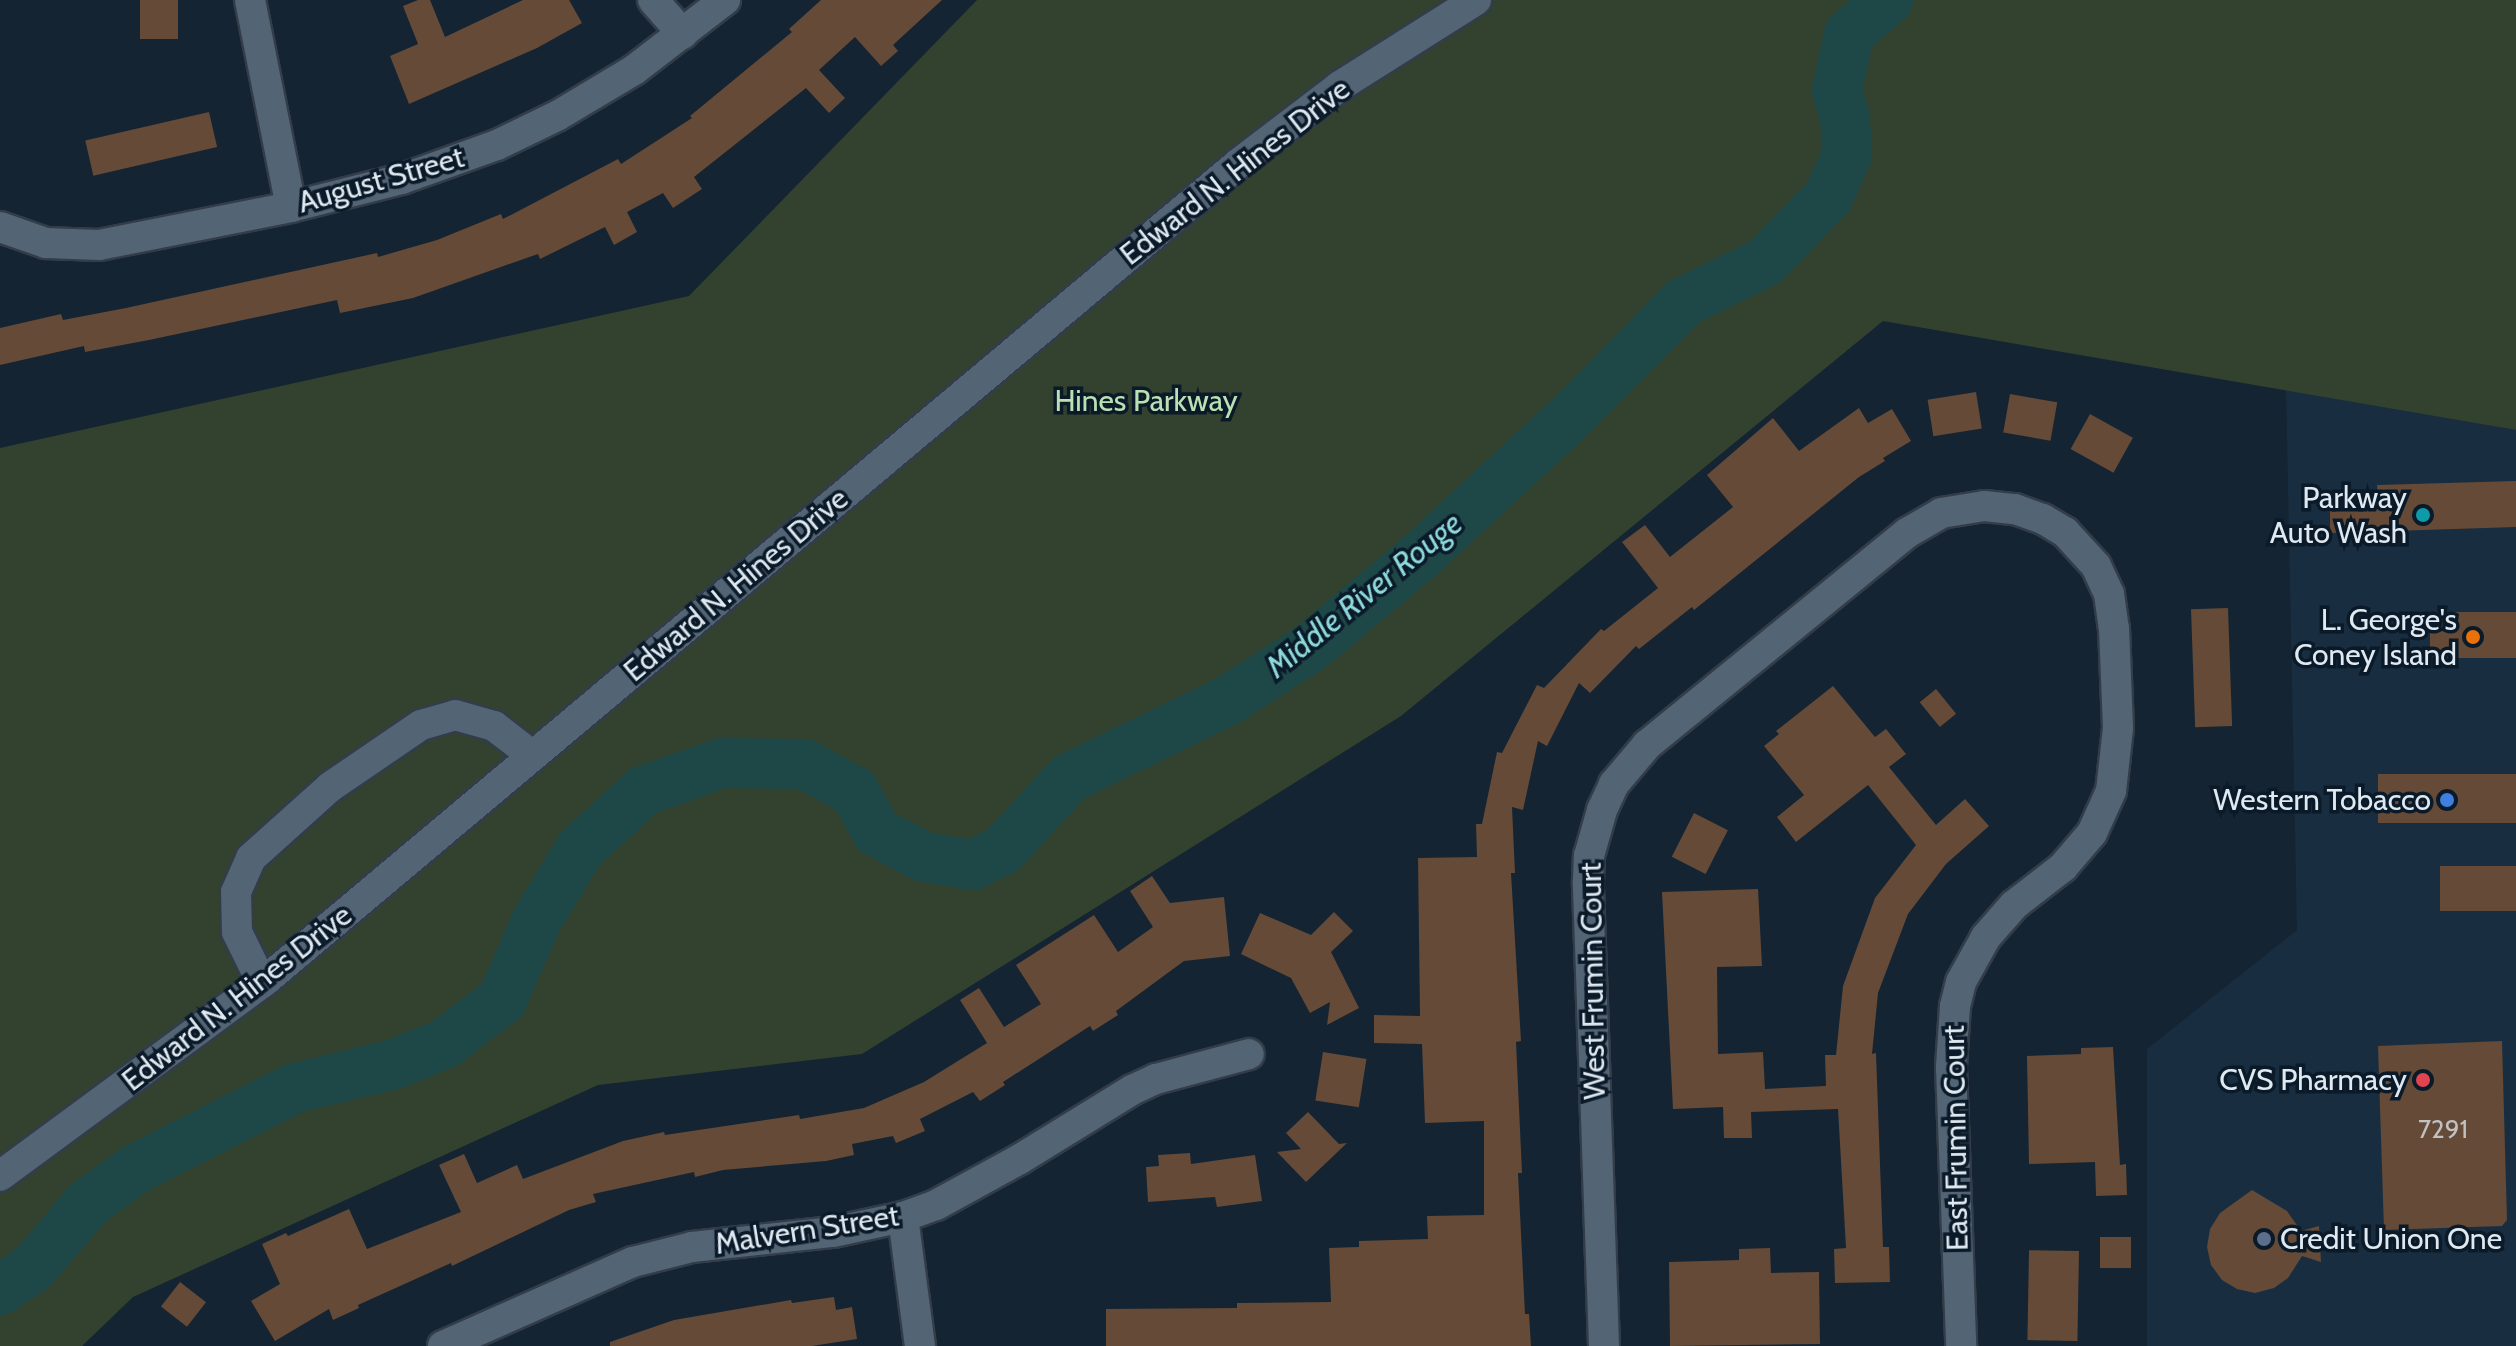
<!DOCTYPE html>
<style>
body{margin:0}
#map{position:relative;width:2516px;height:1346px;overflow:hidden;background:#142432;font-family:Cabin,sans-serif}
div>[style]{position:absolute}
[style*='--x']{left:calc(var(--x)*1px);top:calc(var(--y)*1px);width:calc(var(--w)*1px);rotate:calc(var(--a)*1deg)}
.built>*{inset:0;background:#182d40}
.green>*{inset:0;background:#32422f}
.river>*{height:50px;margin:-25px;padding:0 25px;transform-origin:25px;border-radius:25px;background:#1e4748}
.building>*{inset:0;background:#644a37;transform-origin:0 0}
.roads{filter:drop-shadow(2px 0 #333d49) drop-shadow(-2px 0 #333d49) drop-shadow(0 2px #333d49) drop-shadow(0 -2px #333d49)}
.minor>*{height:30px;margin:-15px;padding:0 15px;transform-origin:15px;border-radius:15px;background:#536475}
.dots>*{width:22px;height:22px;translate:-50% -50%;box-sizing:border-box;border:4px solid #0b1a28;border-radius:50%}
span{translate:-50% -50%;white-space:nowrap;text-align:center;line-height:1.15;-webkit-text-stroke:7px #0b1a28;paint-order:stroke}
.number-label{font-size:26px;color:#c0c1c3}
.number-label span{-webkit-text-stroke-width:0}
.street-label{font-size:30px;color:#dfe9f2}
.park-label{font-size:30px;color:#b9e1b3}
.poi-label{font-size:30px;color:#dfe9f2}
.right{translate:-100% -50%;text-align:right}
.left{translate:0 -50%;text-align:left}
.water-label{font-size:32px;color:#8dd9db;font-style:italic}
</style>
<div id="map">
<div class="built">
<i style="clip-path:polygon(2286px 390px,2516px 430px,2516px 1346px,2147px 1346px,2147px 1049px,2297px 930px)"></i>
</div>
<div class="green">
<i style="clip-path:polygon(977px 0,2516px 0,2516px 430px,1883px 321px,1401px 716px,862px 1054px,598px 1085px,133px 1297px,82px 1346px,0 1346px,0 448px,689px 296px)"></i>
</div>
<div class="river">
<i style="--x:0;--y:1290;--w:40;--a:-34"></i>
<i style="--x:33;--y:1268;--w:84;--a:-49.8"></i>
<i style="--x:87;--y:1204;--w:62;--a:-35.8"></i>
<i style="--x:137;--y:1168;--w:177;--a:-26.9"></i>
<i style="--x:295;--y:1088;--w:103;--a:-13.5"></i>
<i style="--x:395;--y:1064;--w:53;--a:-22.2"></i>
<i style="--x:444;--y:1044;--w:73;--a:-37.2"></i>
<i style="--x:502;--y:1000;--w:87;--a:-66.4"></i>
<i style="--x:537;--y:920;--w:83;--a:-58.8"></i>
<i style="--x:580;--y:849;--w:86;--a:-42.6"></i>
<i style="--x:643;--y:791;--w:84;--a:-19.5"></i>
<i style="--x:722;--y:763;--w:82;--a:0.7"></i>
<i style="--x:804;--y:764;--w:57;--a:28.4"></i>
<i style="--x:854;--y:791;--w:47;--a:60.7"></i>
<i style="--x:877;--y:832;--w:53;--a:28"></i>
<i style="--x:924;--y:857;--w:49;--a:9.5"></i>
<i style="--x:972;--y:865;--w:34;--a:-26"></i>
<i style="--x:1003;--y:850;--w:98;--a:-47.5"></i>
<i style="--x:1069;--y:778;--w:176;--a:-26"></i>
<i style="--x:1227;--y:701;--w:100;--a:-32.7"></i>
<i style="--x:1311;--y:647;--w:141;--a:-39.8"></i>
<i style="--x:1419;--y:557;--w:207;--a:-42.8"></i>
<i style="--x:1571;--y:416;--w:161;--a:-45.3"></i>
<i style="--x:1684;--y:302;--w:90;--a:-26.3"></i>
<i style="--x:1765;--y:262;--w:91;--a:-45.9"></i>
<i style="--x:1828;--y:197;--w:46;--a:-65.7"></i>
<i style="--x:1847;--y:155;--w:38;--a:-93"></i>
<i style="--x:1845;--y:117;--w:28;--a:-107"></i>
<i style="--x:1837;--y:90;--w:57;--a:-77.9"></i>
<i style="--x:1849;--y:34;--w:52;--a:-41.1"></i>
</div>
<div class="building">
<i style="left:140px;top:0;width:38px;height:39px"></i>
<i style="clip-path:polygon(418px 0,430px 0,445px 37px,523px 0,569px 0,582px 23px,537px 48px,409px 104px,390px 56px,418px 44px,403px 6px)"></i>
<i style="clip-path:polygon(821px 0,942px 0,893px 45px,898px 51px,881px 66px,855px 37px,819px 70px,845px 98px,829px 113px,806px 88px,694px 177px,702px 189px,673px 208px,663px 193px,627px 212px,637px 232px,614px 245px,605px 227px,540px 259px,538px 254px,413px 298px,340px 313px,337px 300px,149px 340px,85px 352px,84px 346px,0 365px,0 328px,61px 314px,63px 320px,126px 308px,377px 253px,378px 257px,437px 240px,501px 214px,503px 219px,618px 159px,621px 164px,692px 118px,690px 116px,792px 32px,789px 29px)"></i>
<i style="left:209px;top:112px;width:36px;height:127px;rotate:77deg"></i>
<i style="left:1976px;top:392px;width:37px;height:49px;rotate:81deg"></i>
<i style="left:2010px;top:394px;width:48px;height:39px;rotate:10deg"></i>
<i style="clip-path:polygon(1859px 408px,1868px 423px,1892px 409px,1911px 441px,1883px 458px,1885px 461px,1859px 477px,1694px 610px,1692px 607px,1639px 649px,1636px 646px,1590px 693px,1579px 683px,1547px 746px,1538px 741px,1523px 810px,1512px 807px,1515px 873px,1511px 873px,1521px 1041px,1516px 1042px,1522px 1173px,1518px 1173px,1525px 1314px,1529px 1314px,1531px 1346px,1106px 1346px,1106px 1309px,1237px 1308px,1237px 1303px,1331px 1302px,1329px 1248px,1359px 1247px,1359px 1241px,1428px 1239px,1427px 1216px,1484px 1215px,1484px 1121px,1425px 1123px,1422px 1044px,1374px 1043px,1374px 1015px,1420px 1016px,1418px 858px,1477px 857px,1476px 824px,1482px 824px,1497px 752px,1502px 753px,1537px 685px,1544px 688px,1601px 629px,1604px 631px,1658px 588px,1622px 542px,1645px 525px,1670px 557px,1733px 507px,1707px 475px,1773px 418px,1799px 451px)"></i>
<i style="left:2090px;top:414px;width:49px;height:40px;rotate:29deg"></i>
<i style="clip-path:polygon(2516px 481px,2516px 527px,2330px 533px,2330px 502px,2378px 500px,2377px 485px)"></i>
<i style="left:2228px;top:608px;width:118px;height:37px;rotate:88deg"></i>
<i style="left:2516px;top:612px;width:46px;height:86px;rotate:90deg"></i>
<i style="clip-path:polygon(1833px 686px,1875px 737px,1886px 729px,1906px 754px,1889px 767px,1936px 825px,1965px 799px,1989px 826px,1946px 864px,1908px 914px,1878px 993px,1872px 1054px,1876px 1053px,1883px 1247px,1889px 1247px,1890px 1282px,1835px 1283px,1834px 1249px,1846px 1248px,1838px 1109px,1751px 1112px,1752px 1138px,1724px 1138px,1723px 1107px,1673px 1109px,1662px 892px,1758px 889px,1762px 966px,1717px 967px,1718px 1054px,1763px 1052px,1765px 1089px,1826px 1086px,1825px 1055px,1836px 1055px,1843px 986px,1875px 898px,1916px 845px,1868px 785px,1796px 842px,1777px 817px,1804px 795px,1764px 746px,1779px 734px,1776px 731px)"></i>
<i style="left:1936px;top:689px;width:32px;height:21px;rotate:51deg"></i>
<i style="left:2516px;top:774px;width:49px;height:138px;rotate:90deg"></i>
<i style="left:1694px;top:813px;width:38px;height:49px;rotate:27deg"></i>
<i style="left:2516px;top:866px;width:45px;height:76px;rotate:90deg"></i>
<i style="clip-path:polygon(1152px 876px,1170px 903px,1224px 897px,1230px 956px,1184px 961px,1116px 1011px,1118px 1015px,1093px 1031px,1090px 1026px,1003px 1082px,1005px 1085px,980px 1101px,973px 1092px,920px 1119px,925px 1131px,896px 1143px,893px 1136px,852px 1144px,854px 1155px,826px 1161px,723px 1170px,695px 1177px,694px 1172px,593px 1194px,596px 1202px,569px 1210px,452px 1266px,451px 1263px,358px 1305px,359px 1308px,333px 1320px,329px 1309px,275px 1341px,251px 1301px,280px 1284px,262px 1244px,286px 1233px,288px 1236px,349px 1209px,367px 1249px,461px 1212px,439px 1165px,464px 1154px,477px 1183px,517px 1165px,523px 1179px,623px 1141px,664px 1132px,665px 1135px,799px 1115px,800px 1119px,864px 1108px,924px 1082px,987px 1043px,960px 1000px,979px 988px,1004px 1027px,1041px 1004px,1016px 965px,1094px 915px,1118px 952px,1153px 927px,1130px 891px)"></i>
<i style="clip-path:polygon(1334px 912px,1353px 931px,1331px 952px,1359px 1008px,1327px 1025px,1330px 1002px,1310px 1013px,1291px 978px,1241px 954px,1260px 913px,1311px 935px)"></i>
<i style="clip-path:polygon(2502px 1041px,2507px 1220px,2502px 1226px,2384px 1230px,2378px 1046px)"></i>
<i style="clip-path:polygon(2113px 1047px,2120px 1165px,2126px 1164px,2127px 1195px,2096px 1196px,2095px 1162px,2029px 1164px,2027px 1056px,2081px 1054px,2081px 1048px)"></i>
<i style="left:1323px;top:1052px;width:44px;height:49px;rotate:9deg"></i>
<i style="clip-path:polygon(1308px 1112px,1339px 1144px,1347px 1143px,1306px 1182px,1277px 1152px,1301px 1149px,1286px 1133px)"></i>
<i style="clip-path:polygon(1190px 1153px,1191px 1164px,1255px 1155px,1262px 1201px,1217px 1207px,1215px 1197px,1148px 1202px,1146px 1167px,1159px 1166px,1158px 1155px)"></i>
<i style="clip-path:polygon(2252px 1190px,2287px 1211px,2301px 1231px,2319px 1226px,2321px 1262px,2302px 1256px,2288px 1278px,2274px 1288px,2255px 1293px,2237px 1289px,2222px 1280px,2211px 1265px,2207px 1247px,2210px 1229px,2220px 1213px)"></i>
<i style="left:2100px;top:1237px;width:31px;height:31px"></i>
<i style="clip-path:polygon(1770px 1248px,1771px 1273px,1819px 1272px,1820px 1344px,1670px 1346px,1669px 1262px,1739px 1260px,1739px 1249px)"></i>
<i style="left:2079px;top:1251px;width:90px;height:50px;rotate:91deg"></i>
<i style="left:180px;top:1282px;width:33px;height:31px;rotate:38deg"></i>
<i style="clip-path:polygon(834px 1297px,836px 1310px,852px 1307px,857px 1339px,812px 1346px,610px 1346px,610px 1342px,674px 1320px,791px 1300px,792px 1303px)"></i>
</div>
<div class="roads">
<div class="minor">
<i style="--x:250;--y:0;--w:211;--a:78.8"></i>
<i style="--x:653;--y:0;--w:45;--a:48.6"></i>
<i style="--x:0;--y:227;--w:49;--a:19.2"></i>
<i style="--x:46;--y:243;--w:53;--a:2.2"></i>
<i style="--x:99;--y:245;--w:196;--a:-11.2"></i>
<i style="--x:291;--y:207;--w:114;--a:-14.2"></i>
<i style="--x:402;--y:179;--w:101;--a:-19.7"></i>
<i style="--x:497;--y:145;--w:67;--a:-25.8"></i>
<i style="--x:557;--y:116;--w:90;--a:-30.9"></i>
<i style="--x:634;--y:70;--w:115;--a:-37.6"></i>
<i style="--x:262;--y:983;--w:57;--a:-116.1"></i>
<i style="--x:237;--y:932;--w:40;--a:-91.4"></i>
<i style="--x:236;--y:892;--w:37;--a:-66"></i>
<i style="--x:251;--y:858;--w:106;--a:-41.9"></i>
<i style="--x:330;--y:787;--w:110;--a:-34.3"></i>
<i style="--x:421;--y:725;--w:35;--a:-16"></i>
<i style="--x:455;--y:715;--w:41;--a:15.8"></i>
<i style="--x:494;--y:726;--w:49;--a:37.6"></i>
<i style="--x:0;--y:1176;--w:332;--a:-36.4"></i>
<i style="--x:267;--y:979;--w:1269;--a:-40.01"></i>
<i style="--x:1239;--y:163;--w:127;--a:-37.3"></i>
<i style="--x:1340;--y:86;--w:161;--a:-32.3"></i>
<i style="--x:903;--y:1217;--w:130;--a:82.5"></i>
<i style="--x:443;--y:1346;--w:208;--a:-23.9"></i>
<i style="--x:633;--y:1262;--w:61;--a:-14.3"></i>
<i style="--x:692;--y:1247;--w:142;--a:-6.1"></i>
<i style="--x:833;--y:1232;--w:72;--a:-12.1"></i>
<i style="--x:903;--y:1217;--w:35;--a:-20"></i>
<i style="--x:936;--y:1205;--w:96;--a:-28.7"></i>
<i style="--x:1020;--y:1159;--w:132;--a:-31.6"></i>
<i style="--x:1132;--y:1090;--w:26;--a:-25"></i>
<i style="--x:1156;--y:1079;--w:96;--a:-15"></i>
<i style="--x:1604;--y:1346;--w:465;--a:-92"></i>
<i style="--x:1588;--y:881;--w:25;--a:-88"></i>
<i style="--x:1589;--y:856;--w:48;--a:-74.2"></i>
<i style="--x:1602;--y:810;--w:29;--a:-65"></i>
<i style="--x:1614;--y:784;--w:51;--a:-49.8"></i>
<i style="--x:1647;--y:745;--w:335;--a:-39.2"></i>
<i style="--x:1907;--y:533;--w:39;--a:-30"></i>
<i style="--x:1941;--y:513;--w:44;--a:-9.2"></i>
<i style="--x:1984;--y:506;--w:31;--a:6"></i>
<i style="--x:2015;--y:509;--w:30;--a:20"></i>
<i style="--x:2043;--y:519;--w:26;--a:31"></i>
<i style="--x:2065;--y:532;--w:46;--a:47.6"></i>
<i style="--x:2096;--y:566;--w:31;--a:65"></i>
<i style="--x:2109;--y:594;--w:34;--a:82"></i>
<i style="--x:2114;--y:628;--w:100;--a:87.7"></i>
<i style="--x:2118;--y:728;--w:63;--a:96.3"></i>
<i style="--x:2111;--y:791;--w:46;--a:114.3"></i>
<i style="--x:2092;--y:833;--w:45;--a:130.5"></i>
<i style="--x:2063;--y:867;--w:62;--a:142.2"></i>
<i style="--x:2014;--y:905;--w:43;--a:131.2"></i>
<i style="--x:1986;--y:937;--w:51;--a:119.1"></i>
<i style="--x:1961;--y:982;--w:25;--a:104"></i>
<i style="--x:1955;--y:1006;--w:61;--a:93.8"></i>
<i style="--x:1951;--y:1067;--w:279;--a:87.9"></i>
</div>
</div>
<div class="dots">
<i style="left:2423px;top:515px;background:#0f9aa8"></i>
<i style="left:2473px;top:637px;background:#e8710a"></i>
<i style="left:2447px;top:800px;background:#3f7fe0"></i>
<i style="left:2423px;top:1080px;background:#e0444e"></i>
<i style="left:2264px;top:1239px;background:#5c6f8a"></i>
</div>
<div class="number-label">
<span style="left:2443px;top:1130px">7291</span>
</div>
<div class="street-label">
<span style="left:1235px;top:172px;rotate:-38deg">Edward N. Hines Drive</span>
<span style="left:381px;top:180px;rotate:-16deg">August Street</span>
<span style="left:736px;top:585px;rotate:-40deg">Edward N. Hines Drive</span>
<span style="left:1593px;top:981px;rotate:-91deg">West Frumin Court</span>
<span style="left:237px;top:998px;rotate:-38deg">Edward N. Hines Drive</span>
<span style="left:1956px;top:1138px;rotate:-91deg">East Frumin Court</span>
<span style="left:807px;top:1230px;rotate:-9deg">Malvern Street</span>
</div>
<div class="park-label">
<span style="left:1146px;top:401px">Hines Parkway</span>
</div>
<div class="poi-label">
<span class="right" style="left:2407px;top:515px">Parkway<br>Auto Wash</span>
<span class="right" style="left:2457px;top:637px">L. George's<br>Coney Island</span>
<span class="right" style="left:2431px;top:800px">Western Tobacco</span>
<span class="right" style="left:2407px;top:1080px">CVS Pharmacy</span>
<span class="left" style="left:2280px;top:1239px">Credit Union One</span>
</div>
<div class="water-label">
<span style="left:1364px;top:595px;rotate:-39deg">Middle River Rouge</span>
</div>
</div>
